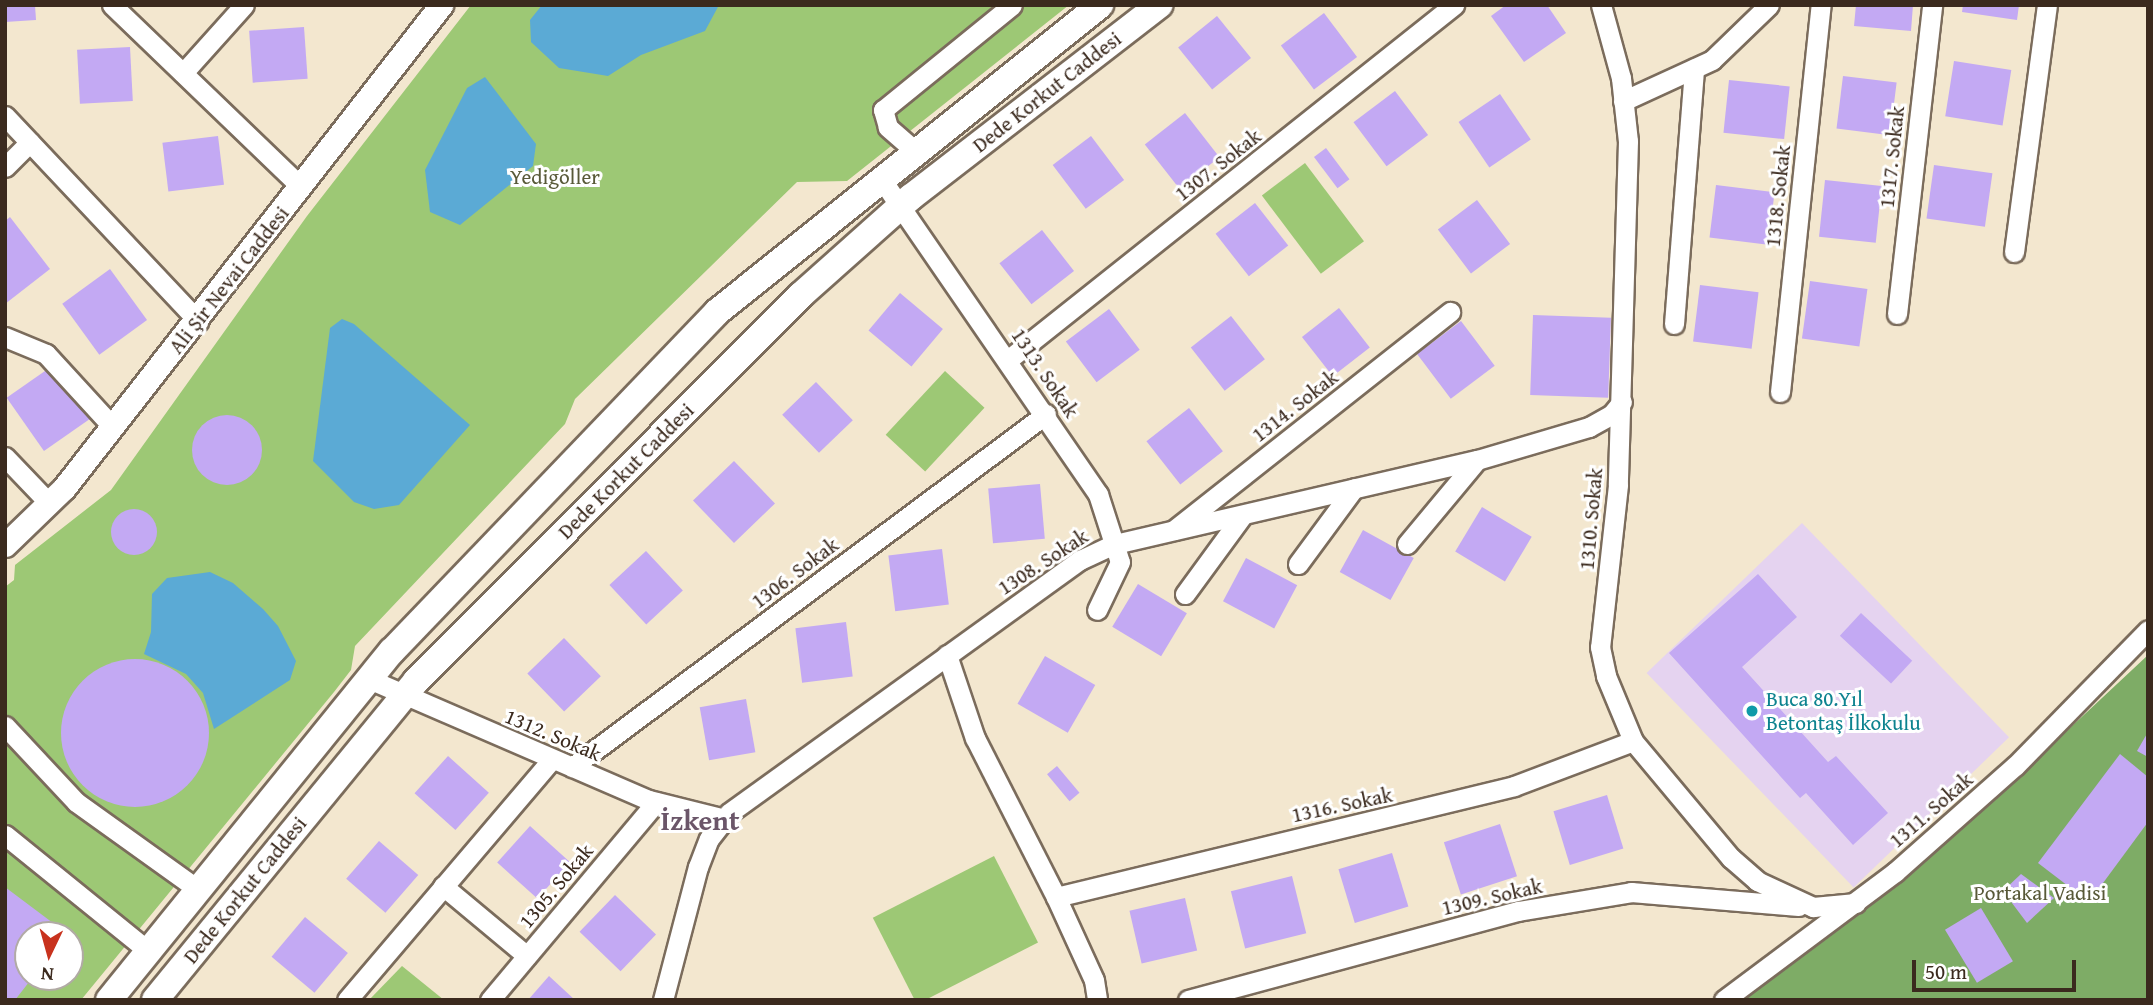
<!DOCTYPE html>
<meta charset="utf-8">
<style>
body{margin:0}
#map{position:relative;width:2153px;height:1005px;overflow:hidden;background:#f3e7cf;font-family:"Gentium Book Plus",serif}
div>[style]{position:absolute}
[style*='--x']{left:calc(var(--x)*1px);top:calc(var(--y)*1px);width:calc(var(--w)*1px);rotate:calc(var(--a)*1deg)}
.built>*{inset:0;background:#e5d3f0;transform-origin:0 0}
.green>*{inset:0;background:#9dc875;transform-origin:0 0}
.forest>*{inset:0;background:#7eac66}
.water>*{inset:0;background:#5baad5}
.building>*{inset:0;background:#c3a9f3;transform-origin:0 0}
.round{border-radius:50%}
.roads{filter:drop-shadow(2px 0 #7b6c5c) drop-shadow(-2px 0 #7b6c5c) drop-shadow(0 2px #7b6c5c) drop-shadow(0 -2px #7b6c5c)}
.minor>*{height:19px;margin:-9.5px;padding:0 9.5px;transform-origin:9.5px;border-radius:9.5px;background:#fff}
.tertiary>*{height:23px;margin:-11.5px;padding:0 11.5px;transform-origin:11.5px;border-radius:11.5px;background:#fff}
.secondary>*{height:26px;margin:-13px;padding:0 13px;transform-origin:13px;border-radius:13px;background:#fff}
.dots>*{width:19px;height:19px;translate:-50% -50%;box-sizing:border-box;border:4px solid #fff;border-radius:50%}
span{translate:-50% -50%;white-space:nowrap;text-align:center;line-height:1.15;-webkit-text-stroke:6px #fff;paint-order:stroke}
.street-label{font-size:21px;color:#3b2a1e}
.park-label{font-size:21px;color:#585938}
.culture-label{font-size:21px;color:#0d838f}
.left{translate:0 -50%;text-align:left}
.district-label{font-size:28px;color:#6b5669;font-weight:700}
.frame{position:absolute;inset:0;border:7px solid #3b2a1e;pointer-events:none}
.north{position:absolute;left:14px;top:921px;width:70px;height:70px;box-sizing:border-box;background:#fff;border:2px solid #b1aaa5;border-radius:50%;rotate:185deg;font-size:19px;font-weight:700;line-height:28px;text-align:center;color:#3b2a1e}
.north::after{content:'';display:block;margin:auto;width:24px;height:32px;background:#c8321e;clip-path:polygon(50% 0,100% 100%,50% 72%,0 100%)}
.scale{position:absolute;left:1912px;top:960px;width:164px;height:32px;box-sizing:border-box;border:4px solid #3b2a1e;border-top:0;padding-left:9px;font-size:21px;line-height:24px;white-space:nowrap;color:#3b2a1e;-webkit-text-stroke:5px #fff;paint-order:stroke}
</style>
<div id="map">
<div class="built">
<i style="left:1802px;top:523px;width:298px;height:216px;rotate:46deg"></i>
</div>
<div class="green">
<i style="clip-path:polygon(evenodd,471px 5px,1069px 5px,847px 181px,797px 182px,575px 399px,565px 424px,355px 646px,351px 670px,334px 692px,81px 1000px,5px 1000px,5px 587px,14px 580px,15px 565px,111px 490px,307px 216px,471px 5px,28px 935px,70px 935px,70px 977px,28px 977px,28px 935px)"></i>
<i style="left:1305px;top:163px;width:98px;height:54px;rotate:53deg"></i>
<i style="left:945px;top:371px;width:54px;height:87px;rotate:43deg"></i>
<i style="left:994px;top:856px;width:97px;height:136px;rotate:63deg"></i>
<i style="clip-path:polygon(402px 966px,444px 1000px,369px 1000px)"></i>
</div>
<div class="forest">
<i style="clip-path:polygon(2148px 655px,2148px 1000px,1726px 1000px,2041px 755px)"></i>
</div>
<div class="water">
<i style="clip-path:polygon(542px 5px,719px 5px,705px 31px,641px 55px,608px 76px,559px 68px,531px 42px,530px 20px)"></i>
<i style="clip-path:polygon(485px 77px,536px 144px,533px 166px,460px 225px,430px 212px,425px 170px,467px 88px)"></i>
<i style="clip-path:polygon(342px 319px,354px 324px,470px 425px,399px 505px,374px 509px,354px 502px,313px 461px,330px 328px)"></i>
<i style="clip-path:polygon(210px 572px,233px 583px,263px 609px,278px 626px,296px 661px,290px 680px,214px 729px,203px 693px,186px 674px,144px 654px,151px 632px,152px 594px,167px 578px)"></i>
</div>
<div class="building">
<i style="clip-path:polygon(5px 5px,35px 5px,36px 20px,5px 22px)"></i>
<i style="clip-path:polygon(1506px 5px,1547px 5px,1566px 33px,1524px 62px,1491px 16px)"></i>
<i style="clip-path:polygon(1856px 5px,1913px 5px,1911px 31px,1854px 26px)"></i>
<i style="clip-path:polygon(1963px 5px,2019px 5px,2017px 20px,1962px 12px)"></i>
<i style="left:1324px;top:13px;width:55px;height:54px;rotate:53deg"></i>
<i style="left:1217px;top:16px;width:54px;height:50px;rotate:51deg"></i>
<i style="left:304px;top:27px;width:52px;height:55px;rotate:86deg"></i>
<i style="left:130px;top:47px;width:54px;height:53px;rotate:87deg"></i>
<i style="left:1954px;top:61px;width:58px;height:56px;rotate:9deg"></i>
<i style="left:1843px;top:76px;width:54px;height:53px;rotate:7deg"></i>
<i style="left:1729px;top:80px;width:61px;height:53px;rotate:6deg"></i>
<i style="left:1395px;top:91px;width:55px;height:52px;rotate:53deg"></i>
<i style="left:1500px;top:94px;width:55px;height:50px;rotate:56deg"></i>
<i style="left:1185px;top:113px;width:56px;height:51px;rotate:52deg"></i>
<i style="left:218px;top:136px;width:49px;height:56px;rotate:83deg"></i>
<i style="left:1091px;top:136px;width:55px;height:48px;rotate:53deg"></i>
<i style="left:1326px;top:148px;width:39px;height:15px;rotate:53deg"></i>
<i style="left:1934px;top:165px;width:59px;height:54px;rotate:8deg"></i>
<i style="left:1825px;top:180px;width:57px;height:57px;rotate:6deg"></i>
<i style="left:1716px;top:185px;width:59px;height:53px;rotate:7deg"></i>
<i style="left:1477px;top:200px;width:55px;height:49px;rotate:53deg"></i>
<i style="left:1255px;top:203px;width:54px;height:50px;rotate:52deg"></i>
<i style="clip-path:polygon(10px 217px,50px 269px,5px 304px,5px 221px)"></i>
<i style="left:1042px;top:230px;width:52px;height:54px;rotate:52deg"></i>
<i style="left:110px;top:269px;width:63px;height:59px;rotate:54deg"></i>
<i style="left:1810px;top:281px;width:58px;height:58px;rotate:8deg"></i>
<i style="left:1700px;top:285px;width:59px;height:57px;rotate:7deg"></i>
<i style="left:900px;top:293px;width:56px;height:49px;rotate:40deg"></i>
<i style="left:1339px;top:308px;width:50px;height:47px;rotate:52deg"></i>
<i style="left:1109px;top:309px;width:51px;height:54px;rotate:53deg"></i>
<i style="left:1533px;top:315px;width:78px;height:80px;rotate:2deg"></i>
<i style="left:1231px;top:316px;width:55px;height:51px;rotate:52deg"></i>
<i style="left:1461px;top:321px;width:56px;height:55px;rotate:53deg"></i>
<i style="left:55px;top:364px;width:65px;height:59px;rotate:55deg"></i>
<i style="left:816px;top:382px;width:53px;height:47px;rotate:46deg"></i>
<i style="left:1189px;top:408px;width:55px;height:54px;rotate:52deg"></i>
<i class="round" style="left:192px;top:415px;width:70px;height:70px"></i>
<i style="left:734px;top:461px;width:59px;height:57px;rotate:46deg"></i>
<i style="left:1040px;top:484px;width:55px;height:52px;rotate:85deg"></i>
<i style="left:1482px;top:507px;width:58px;height:52px;rotate:31deg"></i>
<i class="round" style="left:111px;top:509px;width:46px;height:46px"></i>
<i style="left:1363px;top:530px;width:58px;height:48px;rotate:29deg"></i>
<i style="left:942px;top:549px;width:56px;height:54px;rotate:83deg"></i>
<i style="left:646px;top:551px;width:54px;height:50px;rotate:47deg"></i>
<i style="left:1246px;top:558px;width:58px;height:49px;rotate:28deg"></i>
<i style="clip-path:polygon(1758px 574px,1797px 617px,1742px 667px,1828px 762px,1836px 756px,1888px 813px,1853px 845px,1806px 793px,1800px 798px,1669px 653px)"></i>
<i style="left:1138px;top:584px;width:57px;height:50px;rotate:31deg"></i>
<i style="left:1861px;top:613px;width:70px;height:31px;rotate:43deg"></i>
<i style="left:846px;top:622px;width:55px;height:51px;rotate:83deg"></i>
<i style="left:564px;top:638px;width:53px;height:51px;rotate:46deg"></i>
<i style="left:1045px;top:656px;width:58px;height:55px;rotate:30deg"></i>
<i class="round" style="left:61px;top:659px;width:148px;height:148px"></i>
<i style="left:746px;top:699px;width:54px;height:47px;rotate:80deg"></i>
<i style="clip-path:polygon(2148px 732px,2148px 757px,2137px 751px)"></i>
<i style="clip-path:polygon(2120px 754px,2148px 777px,2148px 822px,2089px 902px,2038px 863px)"></i>
<i style="left:448px;top:756px;width:55px;height:50px;rotate:42deg"></i>
<i style="left:1057px;top:766px;width:35px;height:13px;rotate:50deg"></i>
<i style="left:1607px;top:795px;width:56px;height:56px;rotate:73deg"></i>
<i style="left:1500px;top:824px;width:55px;height:59px;rotate:72deg"></i>
<i style="left:530px;top:826px;width:54px;height:49px;rotate:42deg"></i>
<i style="left:379px;top:841px;width:52px;height:50px;rotate:41deg"></i>
<i style="left:1392px;top:853px;width:56px;height:56px;rotate:73deg"></i>
<i style="clip-path:polygon(2021px 874px,2054px 898px,2027px 923px,2003px 891px)"></i>
<i style="left:1292px;top:876px;width:59px;height:63px;rotate:76deg"></i>
<i style="clip-path:polygon(5px 887px,69px 935px,28px 935px,28px 977px,33px 977px,15px 1000px,5px 1000px)"></i>
<i style="left:615px;top:895px;width:57px;height:51px;rotate:44deg"></i>
<i style="left:1185px;top:898px;width:54px;height:57px;rotate:77deg"></i>
<i style="left:1981px;top:908px;width:62px;height:42px;rotate:59deg"></i>
<i style="left:305px;top:917px;width:56px;height:52px;rotate:40deg"></i>
<i style="clip-path:polygon(70px 935px,76px 940px,79px 955px,70px 966px)"></i>
<i style="clip-path:polygon(549px 976px,575px 1000px,528px 1000px)"></i>
</div>
<div class="roads">
<div class="minor">
<i style="--x:112;--y:5;--w:262;--a:43.9"></i>
<i style="--x:1601;--y:5;--w:76;--a:74.7"></i>
<i style="--x:1621;--y:78;--w:63;--a:83.7"></i>
<i style="--x:1628;--y:141;--w:344;--a:91.7"></i>
<i style="--x:1618;--y:485;--w:163;--a:96.3"></i>
<i style="--x:1600;--y:647;--w:30;--a:78"></i>
<i style="--x:1606;--y:676;--w:70;--a:67.4"></i>
<i style="--x:1633;--y:741;--w:153;--a:50.1"></i>
<i style="--x:1731;--y:858;--w:35;--a:41"></i>
<i style="--x:1757;--y:881;--w:62;--a:24.9"></i>
<i style="--x:1813;--y:907;--w:43;--a:-5.3"></i>
<i style="--x:183;--y:73;--w:91;--a:-48.1"></i>
<i style="--x:1623;--y:101;--w:98;--a:-24.7"></i>
<i style="--x:1712;--y:60;--w:79;--a:-44"></i>
<i style="--x:5;--y:116;--w:282;--a:46.7"></i>
<i style="--x:914;--y:150;--w:35;--a:-139"></i>
<i style="--x:888;--y:127;--w:18;--a:-106"></i>
<i style="--x:883;--y:110;--w:166;--a:-39.1"></i>
<i style="--x:5;--y:167;--w:35;--a:-45"></i>
<i style="--x:880;--y:177;--w:385;--a:55.5"></i>
<i style="--x:1098;--y:494;--w:71;--a:72.1"></i>
<i style="--x:1120;--y:562;--w:53;--a:115.6"></i>
<i style="--x:2014;--y:252;--w:249;--a:-82.4"></i>
<i style="--x:1897;--y:314;--w:311;--a:-83.5"></i>
<i style="--x:1674;--y:324;--w:256;--a:-85.5"></i>
<i style="--x:5;--y:337;--w:44;--a:22.5"></i>
<i style="--x:46;--y:354;--w:99;--a:47.5"></i>
<i style="--x:1009;--y:359;--w:569;--a:-38.5"></i>
<i style="--x:1780;--y:392;--w:389;--a:-84"></i>
<i style="--x:5;--y:457;--w:64;--a:46.3"></i>
<i style="--x:1174;--y:530;--w:352;--a:-38.3"></i>
<i style="--x:1407;--y:544;--w:109;--a:-50.2"></i>
<i style="--x:1298;--y:564;--w:94;--a:-53.6"></i>
<i style="--x:1185;--y:594;--w:97;--a:-53.8"></i>
<i style="--x:947;--y:655;--w:88;--a:71.4"></i>
<i style="--x:975;--y:738;--w:178;--a:63"></i>
<i style="--x:1056;--y:897;--w:471;--a:-13.6"></i>
<i style="--x:1514;--y:786;--w:127;--a:-20.7"></i>
<i style="--x:369;--y:679;--w:305;--a:23.4"></i>
<i style="--x:649;--y:800;--w:78;--a:14"></i>
<i style="--x:5;--y:726;--w:104;--a:46.9"></i>
<i style="--x:76;--y:802;--w:148;--a:35.6"></i>
<i style="--x:572;--y:767;--w:591;--a:-36.68"></i>
<i style="--x:5;--y:835;--w:183;--a:39"></i>
<i style="--x:443;--y:886;--w:109;--a:39.8"></i>
<i style="--x:1056;--y:897;--w:91;--a:65.4"></i>
<i style="--x:1094;--y:980;--w:20;--a:81"></i>
<i style="--x:347;--y:1000;--w:316;--a:-49.6"></i>
<i style="--x:490;--y:1000;--w:258;--a:-50"></i>
<i style="--x:663;--y:1000;--w:138;--a:-75.3"></i>
<i style="--x:698;--y:867;--w:30;--a:-69"></i>
<i style="--x:709;--y:839;--w:33;--a:-52"></i>
<i style="--x:729;--y:813;--w:433;--a:-35.8"></i>
<i style="--x:1080;--y:560;--w:38;--a:-25"></i>
<i style="--x:1115;--y:544;--w:372;--a:-13.1"></i>
<i style="--x:1477;--y:460;--w:117;--a:-16.4"></i>
<i style="--x:1589;--y:427;--w:25;--a:-29"></i>
<i style="--x:1611;--y:415;--w:17;--a:-50"></i>
<i style="--x:1188;--y:1000;--w:342;--a:-15.1"></i>
<i style="--x:1518;--y:911;--w:115;--a:-9.5"></i>
<i style="--x:1631;--y:892;--w:168;--a:4.8"></i>
<i style="--x:1724;--y:1000;--w:214;--a:-36.8"></i>
<i style="--x:1895;--y:872;--w:160;--a:-41.5"></i>
<i style="--x:2015;--y:766;--w:190;--a:-45.6"></i>
</div>
<div class="tertiary">
<i style="--x:5;--y:545;--w:82;--a:-44"></i>
<i style="--x:64;--y:488;--w:613;--a:-52.03"></i>
</div>
<div class="secondary">
<i style="--x:109;--y:1000;--w:449;--a:-51"></i>
<i style="--x:392;--y:651;--w:470;--a:-46.2"></i>
<i style="--x:717;--y:312;--w:491;--a:-38.7"></i>
<i style="--x:155;--y:1000;--w:412;--a:-50.7"></i>
<i style="--x:416;--y:681;--w:545;--a:-45.07"></i>
<i style="--x:801;--y:295;--w:147;--a:-41.7"></i>
<i style="--x:911;--y:197;--w:314;--a:-37.7"></i>
</div>
</div>
<div class="dots">
<i style="left:1752px;top:711px;background:#0f9aa8"></i>
</div>
<div class="street-label">
<span style="left:1047px;top:92px;rotate:-38deg">Dede Korkut Caddesi</span>
<span style="left:1892px;top:157px;rotate:-84deg">1317. Sokak</span>
<span style="left:1218px;top:165px;rotate:-38deg">1307. Sokak</span>
<span style="left:1778px;top:196px;rotate:-84deg">1318. Sokak</span>
<span style="left:229px;top:280px;rotate:-52deg">Ali Şir Nevai Caddesi</span>
<span style="left:1045px;top:373px;rotate:56deg">1313. Sokak</span>
<span style="left:1295px;top:406px;rotate:-38deg">1314. Sokak</span>
<span style="left:626px;top:471px;rotate:-45deg">Dede Korkut Caddesi</span>
<span style="left:1591px;top:519px;rotate:-85deg">1310. Sokak</span>
<span style="left:1043px;top:562px;rotate:-33deg">1308. Sokak</span>
<span style="left:795px;top:573px;rotate:-37deg">1306. Sokak</span>
<span style="left:553px;top:735px;rotate:23deg">1312. Sokak</span>
<span style="left:1342px;top:805px;rotate:-12deg">1316. Sokak</span>
<span style="left:1931px;top:810px;rotate:-41deg">1311. Sokak</span>
<span style="left:556px;top:886px;rotate:-50deg">1305. Sokak</span>
<span style="left:245px;top:890px;rotate:-51deg">Dede Korkut Caddesi</span>
<span style="left:1492px;top:897px;rotate:-13deg">1309. Sokak</span>
</div>
<div class="park-label">
<span style="left:555px;top:177px">Yedigöller</span>
<span style="left:2040px;top:893px">Portakal Vadisi</span>
</div>
<div class="culture-label">
<span class="left" style="left:1766px;top:711px">Buca 80.Yıl<br>Betontaş İlkokulu</span>
</div>
<div class="district-label">
<span style="left:700px;top:820px">İzkent</span>
</div>
<div class="frame"></div>
<div class="north">N</div>
<div class="scale">50 m</div>
</div>
